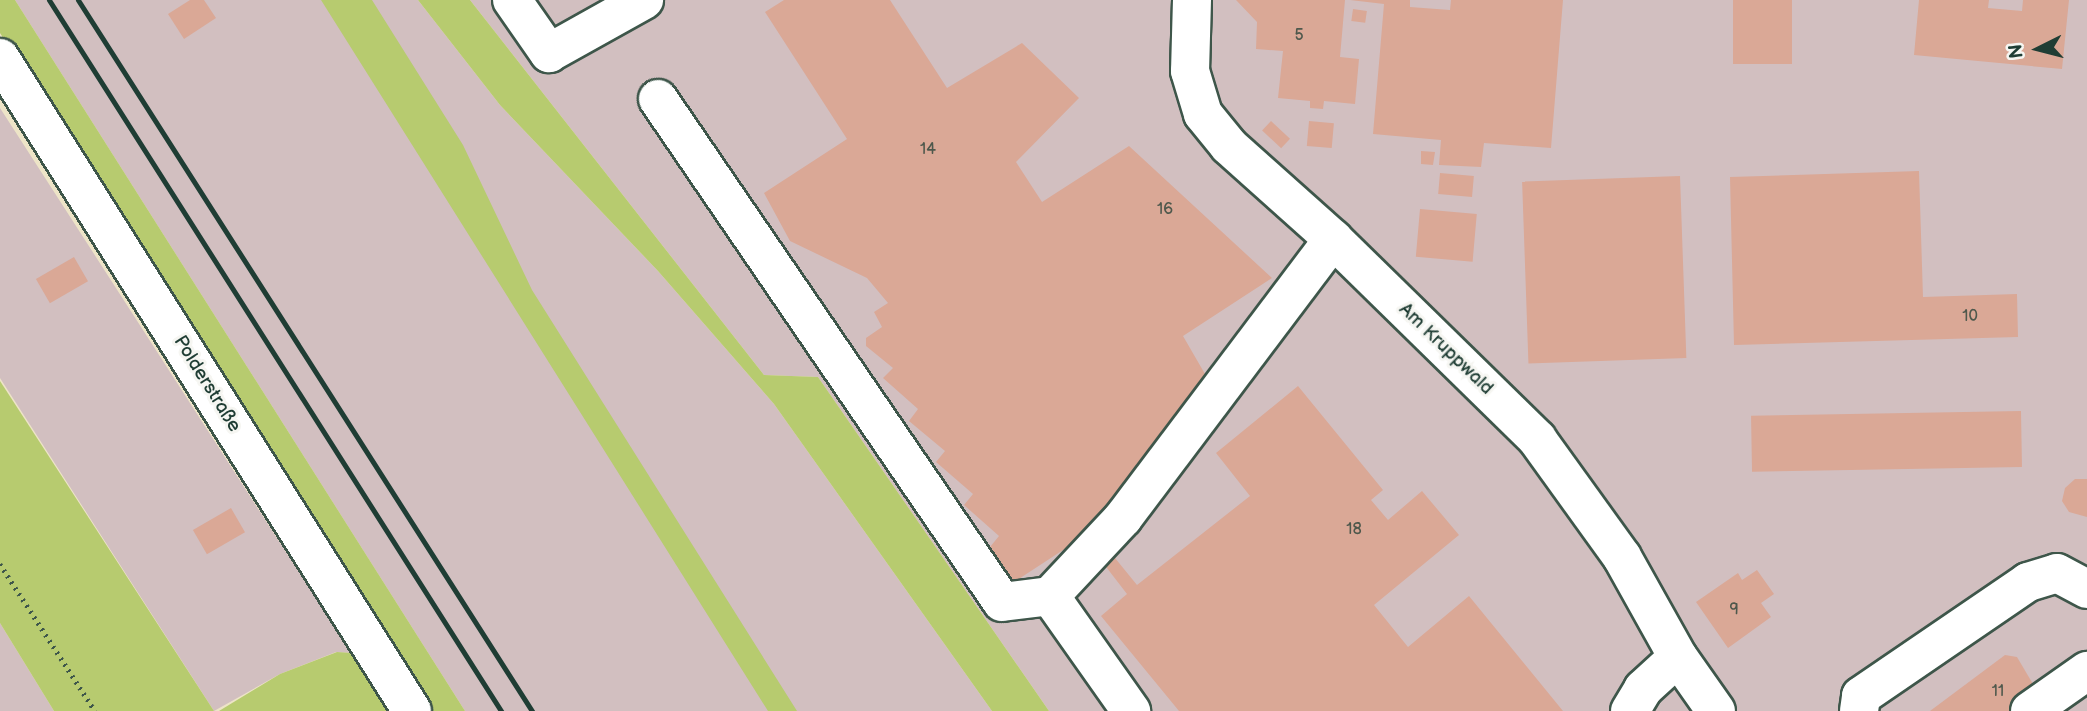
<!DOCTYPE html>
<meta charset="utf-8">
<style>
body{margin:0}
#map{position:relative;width:2087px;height:711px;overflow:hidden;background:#ede4c7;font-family:"Balsamiq Sans",sans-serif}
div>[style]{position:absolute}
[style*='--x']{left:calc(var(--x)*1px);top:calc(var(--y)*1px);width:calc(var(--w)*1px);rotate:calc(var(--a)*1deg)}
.industrial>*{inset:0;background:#d2bfc0}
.green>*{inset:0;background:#b7cb6f}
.building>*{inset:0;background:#daa896;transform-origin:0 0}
.path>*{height:4.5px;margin-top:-2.25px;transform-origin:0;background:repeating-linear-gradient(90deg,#3e564a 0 2px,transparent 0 7px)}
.roads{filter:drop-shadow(2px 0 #3e564a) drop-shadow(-2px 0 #3e564a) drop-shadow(0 2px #3e564a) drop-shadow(0 -2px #3e564a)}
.minor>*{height:38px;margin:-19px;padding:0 19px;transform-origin:19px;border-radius:19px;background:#fff}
.rail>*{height:5px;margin:-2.5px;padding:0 2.5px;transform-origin:2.5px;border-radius:2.5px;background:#1f3d34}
span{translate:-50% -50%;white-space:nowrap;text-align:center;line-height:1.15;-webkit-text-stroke:6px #f6f6f2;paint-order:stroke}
.number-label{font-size:16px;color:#4e584c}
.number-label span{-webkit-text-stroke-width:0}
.street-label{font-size:19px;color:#1f3d34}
.north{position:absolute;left:2003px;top:14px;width:70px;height:70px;-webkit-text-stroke:5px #f6f6f2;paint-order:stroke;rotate:264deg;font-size:19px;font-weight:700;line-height:28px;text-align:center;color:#1f3d34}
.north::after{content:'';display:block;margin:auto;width:24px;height:32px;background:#1f3d34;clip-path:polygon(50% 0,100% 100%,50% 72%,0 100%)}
</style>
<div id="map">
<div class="industrial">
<i style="clip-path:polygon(15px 0,418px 0,500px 105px,658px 271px,774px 404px,992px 711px,465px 711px)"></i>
<i style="clip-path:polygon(470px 0,2087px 0,2087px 711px,1049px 711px,818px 377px,764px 375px)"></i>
<i style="clip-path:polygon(0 108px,351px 653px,336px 652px,280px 674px,214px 711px,0 378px)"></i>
<i style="clip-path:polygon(0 623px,54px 711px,0 711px)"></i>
</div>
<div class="green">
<i style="clip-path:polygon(0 0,15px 0,465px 711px,431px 711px,0 33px)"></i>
<i style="clip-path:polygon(321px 0,372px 0,463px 145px,532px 290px,797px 711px,768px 711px)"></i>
<i style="clip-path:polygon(418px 0,470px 0,764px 375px,818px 377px,1049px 711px,992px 711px,774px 404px,658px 271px,500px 105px)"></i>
<i style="clip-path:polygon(0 381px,214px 711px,54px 711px,0 623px)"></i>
<i style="clip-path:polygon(337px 652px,351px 653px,388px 711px,219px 711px,280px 674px)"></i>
</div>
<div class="building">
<i style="clip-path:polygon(190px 0,204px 0,216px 18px,184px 39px,168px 14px)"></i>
<i style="clip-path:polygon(784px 0,890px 0,947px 88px,1022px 43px,1079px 98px,1016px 162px,1042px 202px,1129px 146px,1272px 278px,1183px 336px,1205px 374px,1118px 504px,1093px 531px,1137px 585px,1250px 496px,1216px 453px,1298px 386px,1383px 490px,1371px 500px,1388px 520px,1422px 491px,1459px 535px,1374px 605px,1408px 647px,1469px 596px,1563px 711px,1179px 711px,1101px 616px,1127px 594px,1083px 537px,1014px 582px,990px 547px,999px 536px,964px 505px,973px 494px,936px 462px,945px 451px,909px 421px,918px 409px,883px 378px,893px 368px,866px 346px,866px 338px,882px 327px,874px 312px,888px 303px,867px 278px,790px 241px,764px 193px,847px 139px,765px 12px)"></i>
<i style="clip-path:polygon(1236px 0,1345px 0,1340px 57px,1359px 59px,1355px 104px,1324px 101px,1323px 109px,1310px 108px,1310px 101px,1278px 98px,1283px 51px,1256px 49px,1257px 22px)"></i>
<i style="clip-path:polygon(1350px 0,1410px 0,1410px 7px,1450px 10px,1451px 0,1563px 0,1551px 148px,1484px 143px,1481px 167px,1439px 165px,1441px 140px,1373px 134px,1384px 4px)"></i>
<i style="left:1733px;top:0;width:59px;height:64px"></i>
<i style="clip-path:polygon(1919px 0,1989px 0,1988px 8px,2022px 11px,2023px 0,2069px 0,2062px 69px,1914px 55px)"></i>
<i style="left:1353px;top:9px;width:14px;height:12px;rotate:8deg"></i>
<i style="left:1271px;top:121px;width:26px;height:13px;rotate:43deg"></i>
<i style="left:1309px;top:121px;width:25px;height:25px;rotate:5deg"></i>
<i style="clip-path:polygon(1421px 151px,1435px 152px,1433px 165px,1421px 164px)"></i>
<i style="clip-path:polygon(1919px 171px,1923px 297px,2017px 294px,2018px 337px,1734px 345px,1730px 177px)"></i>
<i style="left:1440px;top:173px;width:34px;height:21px;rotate:5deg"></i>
<i style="left:1680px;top:176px;width:182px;height:158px;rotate:88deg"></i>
<i style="left:1420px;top:209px;width:57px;height:48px;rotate:5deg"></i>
<i style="left:74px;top:257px;width:28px;height:44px;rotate:60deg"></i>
<i style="left:2021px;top:411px;width:56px;height:270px;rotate:89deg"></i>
<i style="clip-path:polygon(2075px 479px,2087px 479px,2087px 517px,2069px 512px,2062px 501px,2065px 488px)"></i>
<i style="left:231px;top:508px;width:28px;height:44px;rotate:60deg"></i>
<i style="clip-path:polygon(1757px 570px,1774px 594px,1761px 603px,1771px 617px,1728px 648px,1696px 602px,1738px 573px,1742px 580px)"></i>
<i style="clip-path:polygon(2005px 655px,2017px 657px,2049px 711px,1930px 711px)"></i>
</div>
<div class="path">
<i style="--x:0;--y:564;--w:175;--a:57.1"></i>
</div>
<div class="roads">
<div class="minor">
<i style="--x:512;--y:0;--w:65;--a:55.1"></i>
<i style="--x:549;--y:53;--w:109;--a:-29.2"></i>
<i style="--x:1192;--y:0;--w:71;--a:91.6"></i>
<i style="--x:1190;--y:71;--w:45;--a:73.2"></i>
<i style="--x:1203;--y:114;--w:41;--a:50.9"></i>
<i style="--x:1229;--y:146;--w:140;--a:41.8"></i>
<i style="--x:1333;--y:239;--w:286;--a:44.4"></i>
<i style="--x:1537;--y:439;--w:145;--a:54.2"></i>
<i style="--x:1622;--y:557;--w:115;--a:60.8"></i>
<i style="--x:1678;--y:657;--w:66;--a:54.9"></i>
<i style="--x:0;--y:58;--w:772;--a:57.75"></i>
<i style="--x:658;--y:99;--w:609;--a:55.63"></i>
<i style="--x:1002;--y:602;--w:48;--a:-7.1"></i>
<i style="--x:1050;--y:596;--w:141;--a:54.8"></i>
<i style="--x:1050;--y:596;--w:107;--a:-46.9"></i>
<i style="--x:1123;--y:518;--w:349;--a:-53"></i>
<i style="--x:1630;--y:711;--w:26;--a:-59"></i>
<i style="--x:1643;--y:689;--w:47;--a:-42.4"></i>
<i style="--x:1859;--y:711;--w:15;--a:-82"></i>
<i style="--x:1861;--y:696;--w:202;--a:-34.3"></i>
<i style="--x:2028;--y:582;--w:30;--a:-17"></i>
<i style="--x:2057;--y:573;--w:34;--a:28"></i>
<i style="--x:2030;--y:711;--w:70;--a:-35.1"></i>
</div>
</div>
<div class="rail">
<i style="--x:49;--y:0;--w:843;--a:57.55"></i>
<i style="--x:78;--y:0;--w:844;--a:57.44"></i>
</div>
<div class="number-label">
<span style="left:1299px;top:36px">5</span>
<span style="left:928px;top:150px">14</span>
<span style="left:1165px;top:210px">16</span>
<span style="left:1970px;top:317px">10</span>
<span style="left:1354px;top:530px">18</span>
<span style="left:1734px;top:610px">9</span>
<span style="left:1998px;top:692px">11</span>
</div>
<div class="street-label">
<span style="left:1446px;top:349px;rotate:44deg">Am Kruppwald</span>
<span style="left:207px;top:384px;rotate:58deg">Polderstraße</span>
</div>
<div class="north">N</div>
</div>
